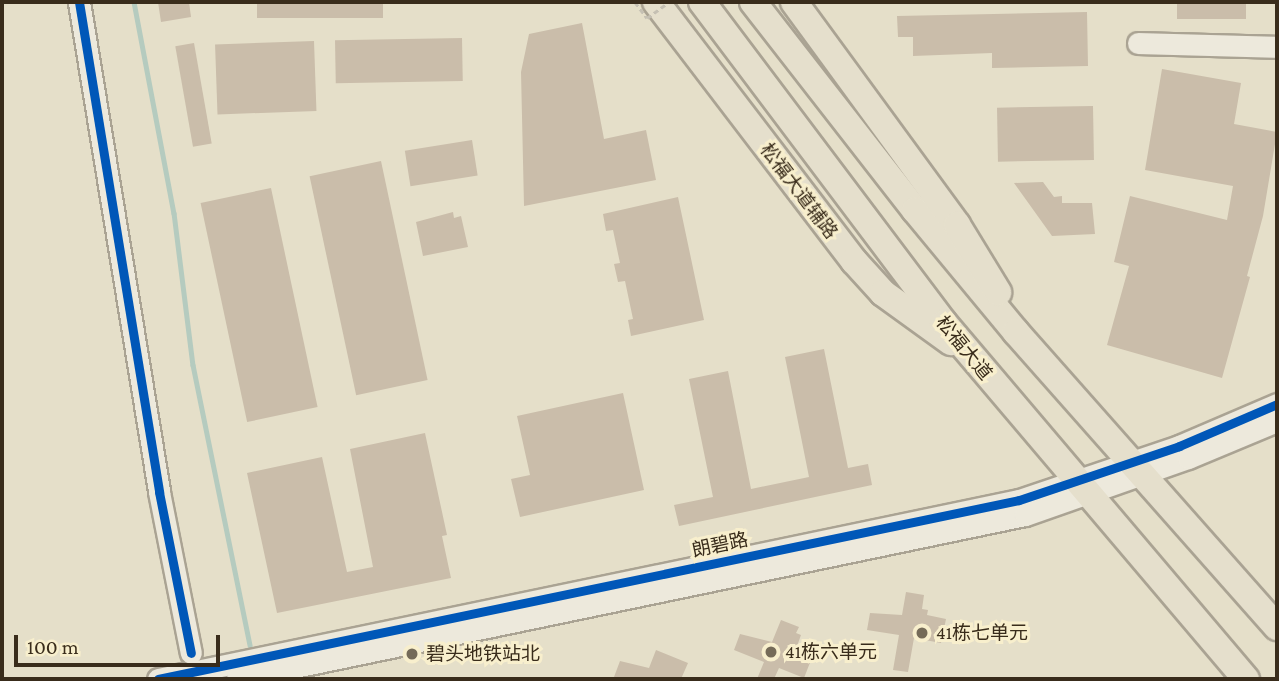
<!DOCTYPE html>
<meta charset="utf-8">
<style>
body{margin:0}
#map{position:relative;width:1279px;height:681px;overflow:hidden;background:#e5dfc9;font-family:"Crimson Pro","Noto Sans SC",serif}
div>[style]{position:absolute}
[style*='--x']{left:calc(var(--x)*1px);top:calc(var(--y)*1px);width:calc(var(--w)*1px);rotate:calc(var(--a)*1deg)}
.stream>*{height:4.5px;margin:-2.25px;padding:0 2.25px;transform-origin:2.25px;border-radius:2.25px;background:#b5cbbf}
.building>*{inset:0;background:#cabdaa;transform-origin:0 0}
.roads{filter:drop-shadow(2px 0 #aaa393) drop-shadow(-2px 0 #aaa393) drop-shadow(0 2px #aaa393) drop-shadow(0 -2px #aaa393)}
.minor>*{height:21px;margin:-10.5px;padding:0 10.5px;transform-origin:10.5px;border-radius:10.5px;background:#ede9dc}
.major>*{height:26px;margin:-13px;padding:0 13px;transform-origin:13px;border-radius:13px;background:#e5dfcc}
.path-bridge>*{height:2.5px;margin-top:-1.25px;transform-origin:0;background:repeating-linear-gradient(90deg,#c5c0b3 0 5px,transparent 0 8.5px)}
.cycleway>*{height:9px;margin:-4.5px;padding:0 4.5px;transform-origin:4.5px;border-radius:4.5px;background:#0057b8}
.dots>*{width:19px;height:19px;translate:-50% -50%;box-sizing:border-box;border:4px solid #f8efcd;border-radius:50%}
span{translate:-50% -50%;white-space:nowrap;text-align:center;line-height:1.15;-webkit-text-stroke:6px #f8efcd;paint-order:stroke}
.street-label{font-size:19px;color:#392c1b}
.poi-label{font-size:19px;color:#392c1b}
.left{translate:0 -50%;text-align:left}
.frame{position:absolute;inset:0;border:4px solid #392c1b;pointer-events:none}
.scale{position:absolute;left:14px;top:635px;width:206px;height:32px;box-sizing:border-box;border:4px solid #392c1b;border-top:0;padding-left:9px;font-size:21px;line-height:24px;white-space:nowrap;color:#392c1b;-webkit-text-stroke:5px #f8efcd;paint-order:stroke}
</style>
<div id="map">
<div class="stream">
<i style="--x:134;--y:2;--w:215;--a:79.3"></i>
<i style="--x:174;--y:213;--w:153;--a:82.9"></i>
<i style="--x:193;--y:365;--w:286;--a:78.5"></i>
</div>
<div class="building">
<i style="clip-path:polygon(158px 2px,189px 2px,191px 17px,161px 22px)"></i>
<i style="left:257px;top:2px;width:126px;height:16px"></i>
<i style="left:1177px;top:2px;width:69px;height:17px"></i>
<i style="clip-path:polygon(1087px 12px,1088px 66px,992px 68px,992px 53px,913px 56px,913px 37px,898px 37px,897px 16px)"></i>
<i style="clip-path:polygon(582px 23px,604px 139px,646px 130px,656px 180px,524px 206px,521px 72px,529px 34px)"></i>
<i style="left:462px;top:38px;width:43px;height:127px;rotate:89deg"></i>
<i style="left:314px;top:41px;width:70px;height:99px;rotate:88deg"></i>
<i style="left:194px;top:43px;width:102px;height:19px;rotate:80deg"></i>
<i style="clip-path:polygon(1162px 69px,1241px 83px,1234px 124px,1277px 132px,1263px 216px,1247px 276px,1250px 277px,1222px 378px,1107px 345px,1129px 266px,1114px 262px,1130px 196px,1227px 220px,1233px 186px,1145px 170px)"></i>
<i style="left:1093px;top:106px;width:54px;height:96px;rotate:89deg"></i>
<i style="left:472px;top:140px;width:36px;height:68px;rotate:81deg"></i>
<i style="left:381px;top:161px;width:224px;height:73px;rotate:78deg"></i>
<i style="clip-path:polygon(1043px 182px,1054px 197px,1062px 196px,1062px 203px,1092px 203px,1095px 234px,1052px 236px,1014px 183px)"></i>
<i style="left:271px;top:188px;width:224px;height:72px;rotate:78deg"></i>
<i style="clip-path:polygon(678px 197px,704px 320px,631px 336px,628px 320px,633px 319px,625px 281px,618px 282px,614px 264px,620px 263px,613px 230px,606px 231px,603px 214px)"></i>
<i style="clip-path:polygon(453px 212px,454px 218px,461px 216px,468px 247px,423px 256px,416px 222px)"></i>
<i style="clip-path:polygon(824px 349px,848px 468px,868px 464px,872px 485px,679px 526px,674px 505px,713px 497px,689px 379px,728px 371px,751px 489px,809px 477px,785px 357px)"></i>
<i style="clip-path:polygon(623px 393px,644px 490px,520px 517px,511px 479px,530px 475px,517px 416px)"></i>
<i style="clip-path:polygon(425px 433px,447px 535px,442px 536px,451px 578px,277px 613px,247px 473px,322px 457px,347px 572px,373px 567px,350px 449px)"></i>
<i style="clip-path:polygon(906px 592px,924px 595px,922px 609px,928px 610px,927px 615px,946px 619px,941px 643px,914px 638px,908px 672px,893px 670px,899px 635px,867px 630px,870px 613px,902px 615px)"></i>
<i style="clip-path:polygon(781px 620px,799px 627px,796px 633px,801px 635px,796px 649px,813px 655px,804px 678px,779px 668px,774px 679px,757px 679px,764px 662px,734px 650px,740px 634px,772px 642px)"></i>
<i style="clip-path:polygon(656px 650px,688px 663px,681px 679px,614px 677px,620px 661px,649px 668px)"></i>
</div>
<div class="roads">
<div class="minor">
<i style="--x:79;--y:2;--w:496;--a:80.7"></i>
<i style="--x:159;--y:492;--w:164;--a:78.8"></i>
<i style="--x:1138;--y:43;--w:139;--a:1.6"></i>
<i style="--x:158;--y:679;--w:879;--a:-11.74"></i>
<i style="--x:1019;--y:500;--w:169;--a:-18.6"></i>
<i style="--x:1179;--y:446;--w:107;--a:-23.2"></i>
<i style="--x:237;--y:679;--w:805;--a:-11.76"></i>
<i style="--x:1025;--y:515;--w:173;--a:-19.3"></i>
<i style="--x:1188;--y:458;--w:96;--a:-22.6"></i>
</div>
<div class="major">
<i style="--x:656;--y:2;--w:326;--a:52.6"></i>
<i style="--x:854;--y:261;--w:43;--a:47.8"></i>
<i style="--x:883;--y:293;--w:84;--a:35.8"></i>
<i style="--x:702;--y:2;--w:402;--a:53"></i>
<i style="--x:944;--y:323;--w:467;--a:49.7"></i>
<i style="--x:753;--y:2;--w:264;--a:52.1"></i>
<i style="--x:915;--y:210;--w:158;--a:50.4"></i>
<i style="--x:1016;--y:332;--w:394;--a:48.5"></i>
<i style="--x:794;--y:2;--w:276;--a:53.8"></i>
<i style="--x:957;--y:225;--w:79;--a:58.5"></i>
</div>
</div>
<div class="path-bridge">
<i style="--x:635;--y:2;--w:20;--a:53"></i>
<i style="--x:647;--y:18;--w:27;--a:-36"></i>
</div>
<div class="cycleway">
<i style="--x:79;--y:2;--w:496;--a:80.7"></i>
<i style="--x:159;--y:492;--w:164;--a:78.8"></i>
<i style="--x:158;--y:679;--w:879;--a:-11.74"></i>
<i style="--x:1019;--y:500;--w:169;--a:-18.6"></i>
<i style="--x:1179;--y:446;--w:107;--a:-23.2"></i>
</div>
<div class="dots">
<i style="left:922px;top:633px;background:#756b58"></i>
<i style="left:771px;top:652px;background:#756b58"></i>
<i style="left:412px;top:654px;background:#756b58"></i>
</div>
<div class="street-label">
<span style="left:799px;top:191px;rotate:53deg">松福大道辅路</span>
<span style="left:964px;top:348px;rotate:51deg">松福大道</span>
<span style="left:720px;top:545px;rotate:-12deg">朗碧路</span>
</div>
<div class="poi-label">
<span class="left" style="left:936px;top:633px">41栋七单元</span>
<span class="left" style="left:785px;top:652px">41栋六单元</span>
<span class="left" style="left:426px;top:654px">碧头地铁站北</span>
</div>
<div class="frame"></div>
<div class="scale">100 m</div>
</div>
